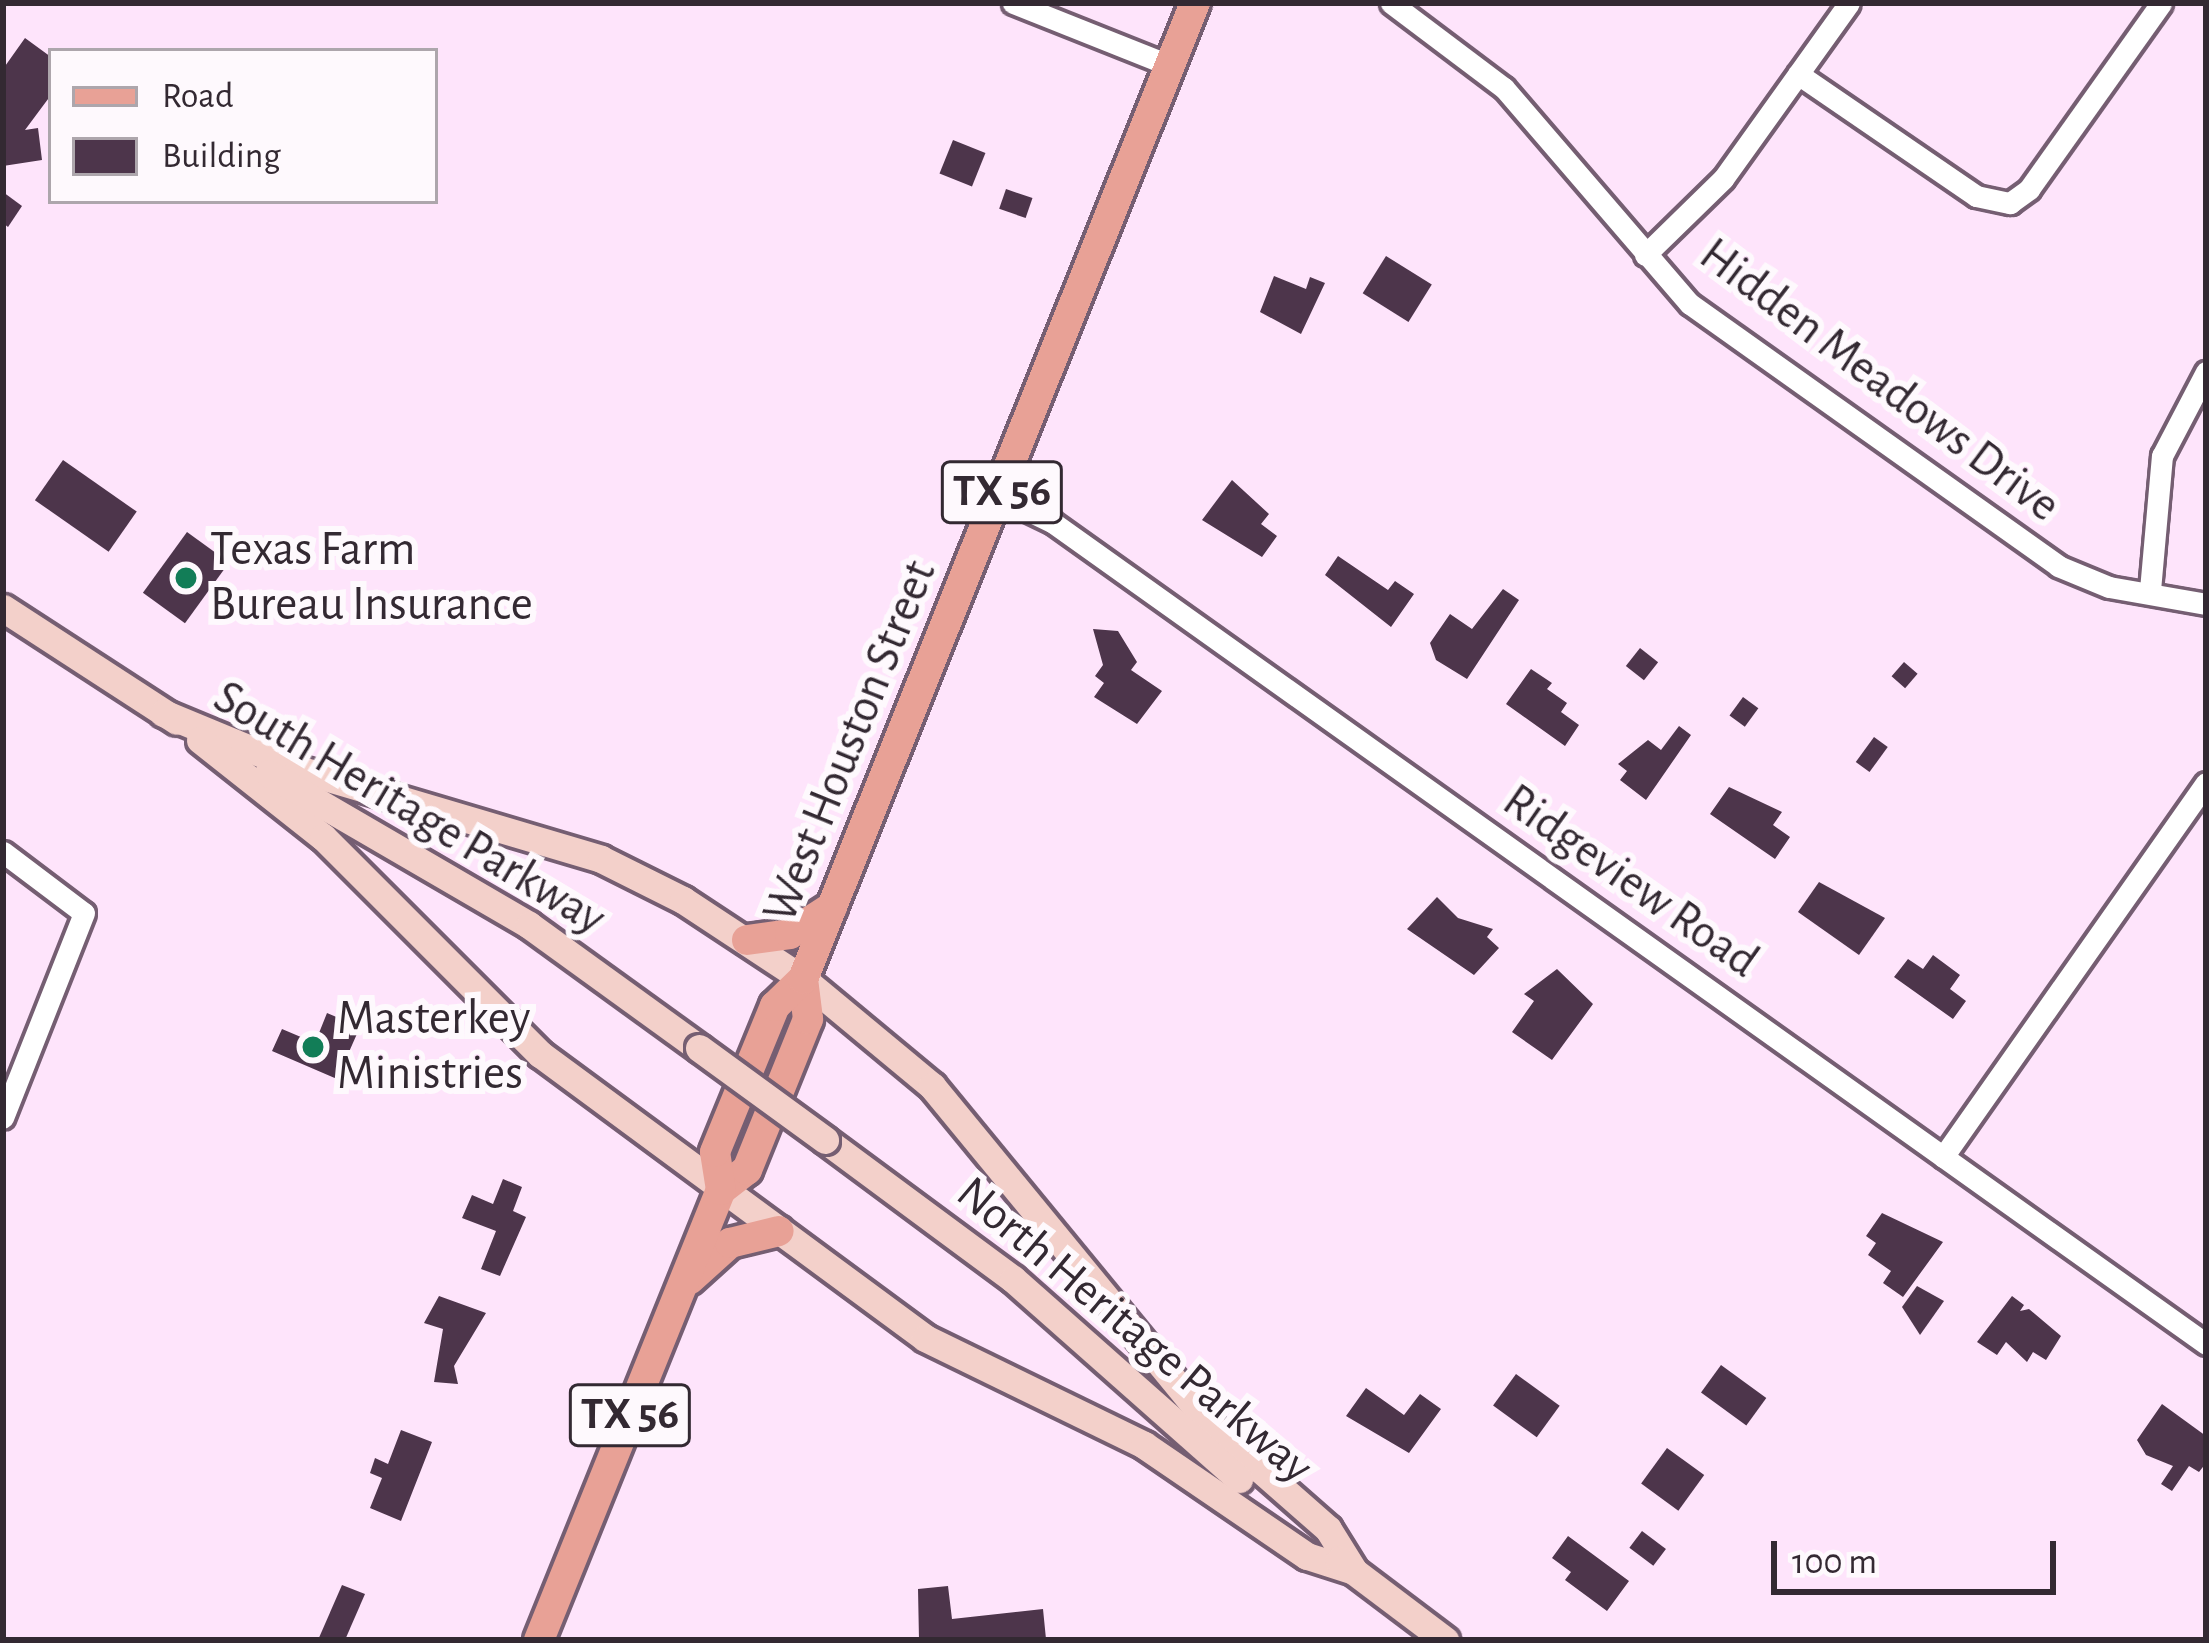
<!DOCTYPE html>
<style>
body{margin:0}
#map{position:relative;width:2209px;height:1643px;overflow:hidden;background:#fee4fb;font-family:"Alegreya Sans",sans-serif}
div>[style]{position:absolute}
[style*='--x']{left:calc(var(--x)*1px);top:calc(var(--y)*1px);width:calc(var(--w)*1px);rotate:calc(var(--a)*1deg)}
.building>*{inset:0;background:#4d354b;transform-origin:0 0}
.roads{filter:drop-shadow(3px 0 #755e72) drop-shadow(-3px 0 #755e72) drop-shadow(0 3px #755e72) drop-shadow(0 -3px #755e72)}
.minor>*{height:21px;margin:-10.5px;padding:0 10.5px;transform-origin:10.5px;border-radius:10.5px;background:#fff}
.secondary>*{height:27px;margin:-13.5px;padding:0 13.5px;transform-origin:13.5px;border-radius:13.5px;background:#f3d0ca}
.primary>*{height:30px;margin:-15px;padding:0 15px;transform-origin:15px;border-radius:15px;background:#e8a196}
.bridges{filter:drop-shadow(3px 0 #755e72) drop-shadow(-3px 0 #755e72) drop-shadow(0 3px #755e72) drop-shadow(0 -3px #755e72)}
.secondary-bridge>*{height:27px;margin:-13.5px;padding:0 13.5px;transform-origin:13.5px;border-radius:13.5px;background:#f3d0ca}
.dots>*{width:33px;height:33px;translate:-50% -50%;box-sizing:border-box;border:6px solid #fef9fd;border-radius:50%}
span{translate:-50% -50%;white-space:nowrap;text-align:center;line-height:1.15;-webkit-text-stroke:12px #fef9fd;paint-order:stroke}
.shield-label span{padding:3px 9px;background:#fef9fd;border:3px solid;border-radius:9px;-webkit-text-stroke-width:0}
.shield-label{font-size:45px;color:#332932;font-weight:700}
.street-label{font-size:48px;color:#332932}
.poi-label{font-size:48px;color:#332932}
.left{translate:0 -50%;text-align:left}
.frame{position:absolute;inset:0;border:6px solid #332932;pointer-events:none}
.legend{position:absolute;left:48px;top:48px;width:390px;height:156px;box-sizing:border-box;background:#fef9fd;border:3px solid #ada6ac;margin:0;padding:15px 21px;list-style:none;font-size:36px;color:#332932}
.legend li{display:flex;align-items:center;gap:24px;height:60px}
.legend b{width:60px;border:3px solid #ada6ac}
.scale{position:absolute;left:1771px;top:1541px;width:285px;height:54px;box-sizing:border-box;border:6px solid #332932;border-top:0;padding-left:15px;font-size:36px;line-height:42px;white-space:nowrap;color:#332932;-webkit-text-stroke:9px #fef9fd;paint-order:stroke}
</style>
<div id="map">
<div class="building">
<i style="clip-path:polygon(25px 38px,51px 57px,51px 95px,25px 130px,38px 128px,42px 160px,3px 166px,3px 69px)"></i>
<i style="left:953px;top:140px;width:35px;height:36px;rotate:22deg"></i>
<i style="left:1006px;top:189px;width:28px;height:21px;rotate:19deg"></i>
<i style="clip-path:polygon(3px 192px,22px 206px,8px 227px,3px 223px)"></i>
<i style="left:1386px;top:256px;width:54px;height:44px;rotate:32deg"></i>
<i style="clip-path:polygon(1274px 276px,1306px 289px,1310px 277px,1325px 283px,1301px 334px,1260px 312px)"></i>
<i style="left:63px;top:460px;width:90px;height:49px;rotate:35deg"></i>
<i style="clip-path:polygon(1232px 480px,1269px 514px,1261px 524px,1277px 536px,1262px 557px,1202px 520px)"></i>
<i style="left:187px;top:532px;width:52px;height:75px;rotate:36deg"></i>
<i style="clip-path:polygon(1338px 556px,1388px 590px,1395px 581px,1414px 594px,1391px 627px,1325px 575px)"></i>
<i style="clip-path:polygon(1503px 589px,1519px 600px,1467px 679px,1436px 660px,1430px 643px,1450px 614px,1472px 629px)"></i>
<i style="clip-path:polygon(1093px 629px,1118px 631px,1137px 662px,1131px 670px,1162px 691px,1137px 724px,1094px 697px,1104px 683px,1095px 676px,1103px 665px)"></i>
<i style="left:1640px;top:648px;width:23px;height:23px;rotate:38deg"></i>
<i style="left:1904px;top:662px;width:18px;height:19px;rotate:41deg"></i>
<i style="clip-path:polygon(1531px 669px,1552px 683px,1547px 689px,1567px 703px,1561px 712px,1579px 725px,1565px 746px,1506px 704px)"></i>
<i style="left:1743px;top:697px;width:19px;height:23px;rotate:36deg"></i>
<i style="clip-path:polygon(1679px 726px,1691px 735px,1646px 800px,1620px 780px,1627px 771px,1618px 764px,1648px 740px,1661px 750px)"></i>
<i style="left:1874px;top:737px;width:17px;height:31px;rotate:36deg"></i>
<i style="clip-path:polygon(1729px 787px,1782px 812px,1773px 825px,1790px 837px,1775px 859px,1710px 814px)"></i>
<i style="clip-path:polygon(1819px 882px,1885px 918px,1859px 955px,1798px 912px)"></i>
<i style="clip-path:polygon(1437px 897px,1458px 918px,1493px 929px,1487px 937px,1499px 948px,1474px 975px,1407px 929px)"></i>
<i style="clip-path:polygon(1933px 955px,1960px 975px,1950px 989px,1966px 1001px,1953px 1019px,1894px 977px,1908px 959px,1923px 969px)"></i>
<i style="clip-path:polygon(1557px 969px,1593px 1004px,1552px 1060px,1512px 1032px,1534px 1001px,1524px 994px)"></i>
<i style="clip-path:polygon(327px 1013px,360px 1027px,337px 1079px,272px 1051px,282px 1029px,315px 1043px)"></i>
<i style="clip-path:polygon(503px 1179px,522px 1187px,513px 1211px,526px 1217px,500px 1276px,481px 1269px,496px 1231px,462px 1218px,472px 1195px,493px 1204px)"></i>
<i style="clip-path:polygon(1882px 1213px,1943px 1242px,1903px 1297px,1883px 1283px,1891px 1271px,1868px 1255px,1876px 1243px,1866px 1236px)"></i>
<i style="clip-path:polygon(1917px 1286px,1944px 1301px,1920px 1335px,1902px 1307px)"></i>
<i style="clip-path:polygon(439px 1296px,486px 1313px,454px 1366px,458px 1384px,434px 1382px,443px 1329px,424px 1323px)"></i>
<i style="clip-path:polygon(2012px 1296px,2024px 1305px,2020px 1311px,2029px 1309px,2061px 1336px,2046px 1360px,2033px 1352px,2027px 1362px,2006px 1342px,1997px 1355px,1977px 1342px)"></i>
<i style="left:1721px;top:1365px;width:56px;height:34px;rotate:36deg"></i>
<i style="left:1516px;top:1374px;width:54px;height:39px;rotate:36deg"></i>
<i style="clip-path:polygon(1366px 1388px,1404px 1415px,1420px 1394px,1441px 1409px,1409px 1453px,1346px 1416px)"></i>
<i style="clip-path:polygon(2162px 1404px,2206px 1436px,2206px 1463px,2199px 1472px,2189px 1466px,2172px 1491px,2161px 1484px,2173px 1466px,2146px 1455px,2137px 1440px)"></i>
<i style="clip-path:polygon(401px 1430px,432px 1442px,401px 1521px,370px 1508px,382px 1478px,370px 1473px,375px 1458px,388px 1464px)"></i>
<i style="left:1667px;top:1448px;width:46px;height:44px;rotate:36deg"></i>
<i style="left:1642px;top:1531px;width:30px;height:21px;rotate:37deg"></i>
<i style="clip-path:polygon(1568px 1536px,1629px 1581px,1607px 1611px,1565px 1580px,1571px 1572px,1552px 1558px)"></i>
<i style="clip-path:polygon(342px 1585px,365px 1594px,345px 1640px,318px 1640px)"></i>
<i style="clip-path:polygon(948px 1586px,952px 1619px,1043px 1609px,1046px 1639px,919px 1640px,918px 1589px)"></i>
</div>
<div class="roads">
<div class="minor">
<i style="--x:1013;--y:3;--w:168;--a:21.7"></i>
<i style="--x:1391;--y:3;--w:141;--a:37"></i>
<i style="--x:1504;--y:88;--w:285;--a:49.3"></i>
<i style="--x:1690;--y:304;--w:452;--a:35.4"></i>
<i style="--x:2058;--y:566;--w:55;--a:22.4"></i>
<i style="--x:2109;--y:587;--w:98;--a:9.9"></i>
<i style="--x:1798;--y:74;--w:216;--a:34.4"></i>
<i style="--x:1976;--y:196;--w:35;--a:12"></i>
<i style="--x:2010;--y:203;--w:24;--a:-36"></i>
<i style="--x:2029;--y:189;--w:228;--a:-54.6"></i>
<i style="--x:1645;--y:255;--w:109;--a:-44.3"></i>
<i style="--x:1723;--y:179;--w:216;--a:-54.4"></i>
<i style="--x:1000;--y:497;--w:58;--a:25.7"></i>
<i style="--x:1052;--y:522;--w:1417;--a:35.46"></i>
<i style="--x:2150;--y:590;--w:135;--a:-84.9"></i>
<i style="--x:2162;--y:456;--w:95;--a:-62.4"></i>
<i style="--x:3;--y:852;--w:101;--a:37"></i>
<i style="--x:84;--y:913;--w:220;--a:111.6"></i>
<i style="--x:1943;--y:1157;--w:457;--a:-54.9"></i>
</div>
<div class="secondary">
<i style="--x:3;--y:608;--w:207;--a:33"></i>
<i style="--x:163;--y:713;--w:146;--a:22.5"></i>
<i style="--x:298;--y:769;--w:316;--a:16.5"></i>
<i style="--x:601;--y:859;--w:92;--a:26.6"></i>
<i style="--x:683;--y:900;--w:144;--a:33.4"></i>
<i style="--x:803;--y:979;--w:168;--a:39.7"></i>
<i style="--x:932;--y:1086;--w:443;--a:50.6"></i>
<i style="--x:1213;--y:1428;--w:153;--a:41.3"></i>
<i style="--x:1328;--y:1529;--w:49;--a:58.2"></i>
<i style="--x:200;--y:740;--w:157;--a:38.3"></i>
<i style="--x:323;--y:837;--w:307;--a:45"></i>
<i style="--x:540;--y:1054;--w:478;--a:36.4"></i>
<i style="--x:925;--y:1338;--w:244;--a:26"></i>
<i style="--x:1144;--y:1445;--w:197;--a:34.3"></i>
<i style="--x:1307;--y:1556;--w:49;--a:17.7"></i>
<i style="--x:268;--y:773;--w:302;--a:30.2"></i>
<i style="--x:529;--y:925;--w:210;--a:35.9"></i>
<i style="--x:825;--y:1140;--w:234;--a:36.5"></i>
<i style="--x:1013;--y:1279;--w:302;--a:41.5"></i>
<i style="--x:1339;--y:1560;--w:133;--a:37"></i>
</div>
<div class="primary">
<i style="--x:747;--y:940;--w:43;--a:-7.9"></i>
<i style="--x:790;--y:934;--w:50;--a:-32.7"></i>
<i style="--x:721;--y:1190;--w:33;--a:-38"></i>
<i style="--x:747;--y:1170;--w:163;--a:-68"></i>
<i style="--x:808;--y:1019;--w:40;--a:-97.1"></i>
<i style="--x:690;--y:1279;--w:54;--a:-42"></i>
<i style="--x:730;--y:1243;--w:50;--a:-13.8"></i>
<i style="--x:539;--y:1640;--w:485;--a:-68"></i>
<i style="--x:721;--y:1190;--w:38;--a:-99"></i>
<i style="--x:715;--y:1152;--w:158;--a:-67.7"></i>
<i style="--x:775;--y:1006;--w:39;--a:-44"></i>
<i style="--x:803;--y:979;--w:1052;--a:-68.12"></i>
</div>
</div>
<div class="bridges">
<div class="secondary-bridge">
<i style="--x:699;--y:1048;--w:156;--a:36.1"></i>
</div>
</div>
<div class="dots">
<i style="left:186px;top:578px;background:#127d57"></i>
<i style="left:313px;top:1047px;background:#127d57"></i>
</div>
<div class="shield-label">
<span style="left:1002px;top:492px">TX 56</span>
<span style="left:630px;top:1415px">TX 56</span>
</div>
<div class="street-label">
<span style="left:1879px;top:381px;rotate:37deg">Hidden Meadows Drive</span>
<span style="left:851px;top:742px;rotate:-68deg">West Houston Street</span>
<span style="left:409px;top:809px;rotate:31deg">South Heritage Parkway</span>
<span style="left:1630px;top:882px;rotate:35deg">Ridgeview Road</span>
<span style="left:1134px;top:1331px;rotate:40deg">North Heritage Parkway</span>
</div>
<div class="poi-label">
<span class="left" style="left:210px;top:578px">Texas Farm<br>Bureau Insurance</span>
<span class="left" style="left:337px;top:1047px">Masterkey<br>Ministries</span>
</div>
<div class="frame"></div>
<ul class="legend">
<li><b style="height:15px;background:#e8a196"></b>Road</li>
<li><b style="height:33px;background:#4d354b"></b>Building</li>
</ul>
<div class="scale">100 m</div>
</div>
